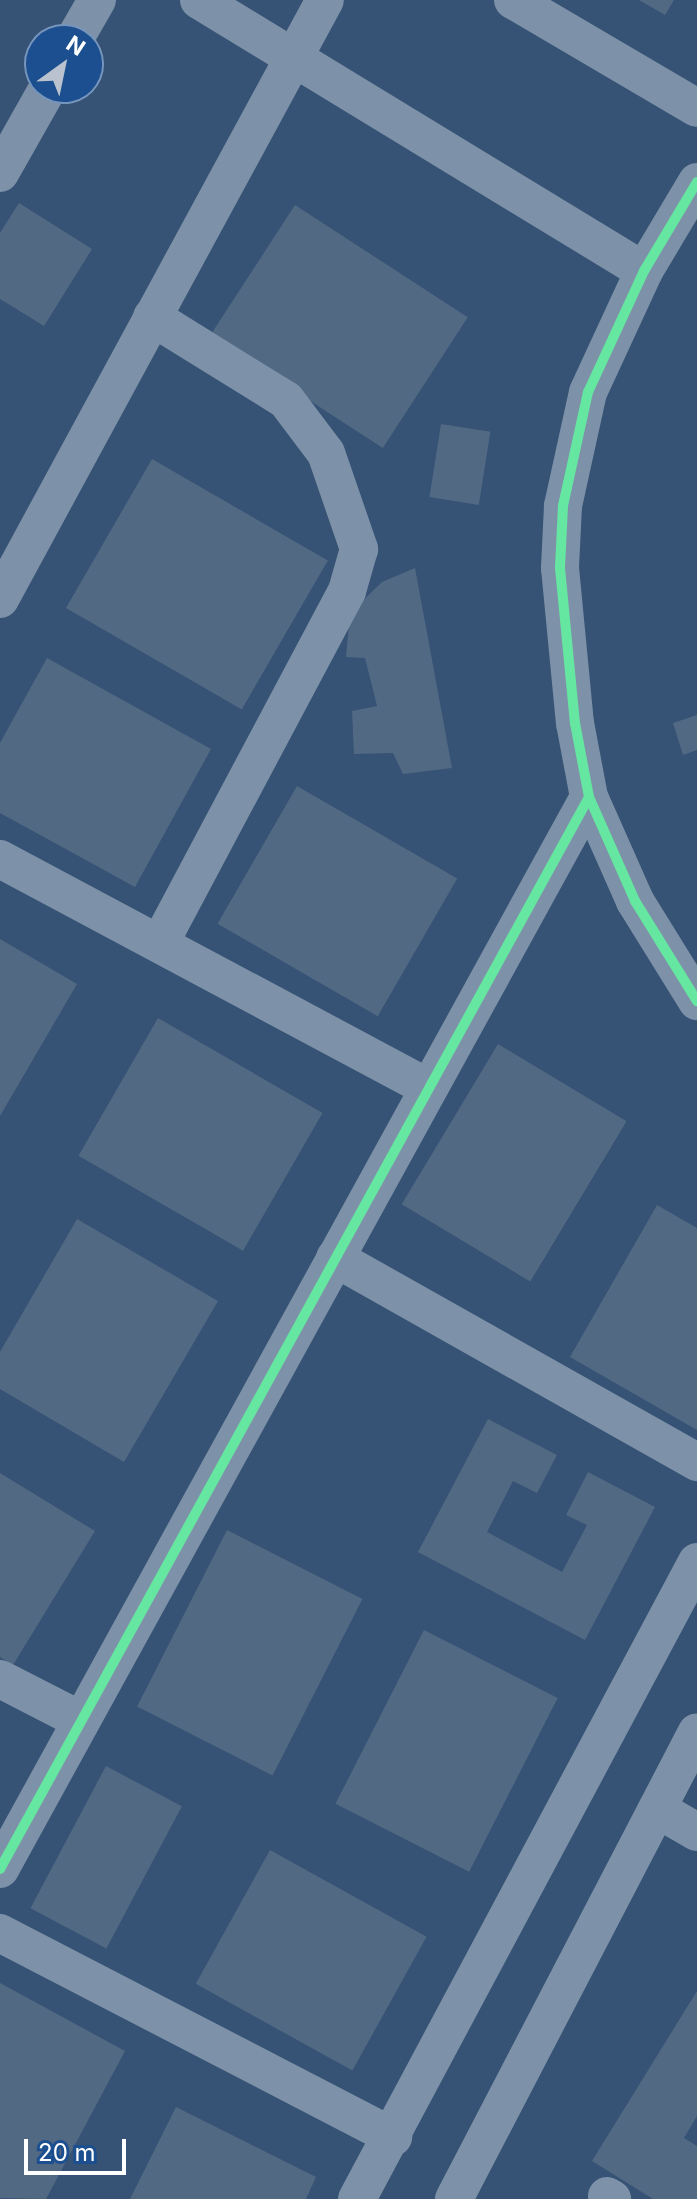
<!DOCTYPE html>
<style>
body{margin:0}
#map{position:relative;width:697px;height:2199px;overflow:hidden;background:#365274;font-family:Inter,sans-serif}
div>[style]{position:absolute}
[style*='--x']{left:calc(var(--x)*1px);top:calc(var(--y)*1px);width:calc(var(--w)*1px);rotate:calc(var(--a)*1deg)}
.building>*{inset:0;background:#526984;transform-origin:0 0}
.minor>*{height:38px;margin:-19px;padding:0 19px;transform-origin:19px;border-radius:19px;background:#7d92a8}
.cycleway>*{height:10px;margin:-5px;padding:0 5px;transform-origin:5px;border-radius:5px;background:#66e7a1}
span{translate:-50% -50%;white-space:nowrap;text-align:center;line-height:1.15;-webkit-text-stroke:6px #1b4f8f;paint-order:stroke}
.north{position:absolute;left:24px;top:24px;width:80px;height:80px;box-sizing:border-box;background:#1b4f8f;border:2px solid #7695bc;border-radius:50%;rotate:33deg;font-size:22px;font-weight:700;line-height:32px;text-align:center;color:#fff}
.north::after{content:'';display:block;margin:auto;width:28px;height:36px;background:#b9c2ce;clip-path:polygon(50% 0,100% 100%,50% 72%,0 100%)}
.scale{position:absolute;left:24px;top:2139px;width:102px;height:36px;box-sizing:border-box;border:4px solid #fff;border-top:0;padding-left:10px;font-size:24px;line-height:28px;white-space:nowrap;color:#fff;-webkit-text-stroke:6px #1b4f8f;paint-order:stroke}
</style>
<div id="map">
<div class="building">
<i style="clip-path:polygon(639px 0,674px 0,665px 15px)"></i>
<i style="clip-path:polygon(19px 203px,92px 249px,44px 326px,0 299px,0 233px)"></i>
<i style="left:295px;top:205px;width:206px;height:156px;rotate:33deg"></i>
<i style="left:441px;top:424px;width:50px;height:74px;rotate:9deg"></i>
<i style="left:152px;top:459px;width:203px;height:172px;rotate:30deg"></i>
<i style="clip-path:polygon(415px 568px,452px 768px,403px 774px,393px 753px,354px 754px,352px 711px,377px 706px,365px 658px,346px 657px,350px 613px,382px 582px)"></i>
<i style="clip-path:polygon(47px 658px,211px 749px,135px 887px,0 813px,0 743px)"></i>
<i style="clip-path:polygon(697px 715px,697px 750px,683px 755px,673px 723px)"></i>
<i style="left:297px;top:786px;width:185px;height:159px;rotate:30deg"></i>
<i style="clip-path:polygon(0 939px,77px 984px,0 1116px)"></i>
<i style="left:158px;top:1018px;width:190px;height:159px;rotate:30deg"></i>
<i style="left:498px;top:1044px;width:150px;height:187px;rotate:31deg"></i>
<i style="clip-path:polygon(657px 1205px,697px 1228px,697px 1430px,570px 1357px)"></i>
<i style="clip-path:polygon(77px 1219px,218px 1301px,124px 1462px,0 1389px,0 1352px)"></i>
<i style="clip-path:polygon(488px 1419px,557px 1455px,537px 1493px,513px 1481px,487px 1532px,562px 1572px,587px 1525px,566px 1515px,588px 1472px,655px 1507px,585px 1640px,418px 1552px)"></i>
<i style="clip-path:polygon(0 1473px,95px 1531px,13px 1665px,0 1657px)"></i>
<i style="left:227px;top:1530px;width:152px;height:198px;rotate:27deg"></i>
<i style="left:424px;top:1630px;width:150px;height:195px;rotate:27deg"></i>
<i style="left:106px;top:1766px;width:86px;height:161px;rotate:28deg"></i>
<i style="left:270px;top:1850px;width:179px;height:153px;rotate:29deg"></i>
<i style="clip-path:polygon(0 1983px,125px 2051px,46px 2199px,0 2198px)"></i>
<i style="clip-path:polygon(697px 1991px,697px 2116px,684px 2138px,697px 2146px,697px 2199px,653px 2199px,592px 2161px)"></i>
<i style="clip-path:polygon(176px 2107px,316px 2177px,306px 2199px,130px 2199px)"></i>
</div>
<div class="minor">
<i style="--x:199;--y:0;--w:521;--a:31.34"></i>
<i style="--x:513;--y:0;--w:213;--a:30.4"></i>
<i style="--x:74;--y:40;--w:46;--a:-60.1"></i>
<i style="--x:0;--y:173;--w:98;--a:-60.5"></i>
<i style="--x:697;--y:182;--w:104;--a:120.8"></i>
<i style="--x:644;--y:271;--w:133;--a:114.8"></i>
<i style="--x:588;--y:392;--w:117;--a:102.4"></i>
<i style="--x:563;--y:506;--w:62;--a:92.8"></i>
<i style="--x:560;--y:568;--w:156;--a:84.5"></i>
<i style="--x:575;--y:723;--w:75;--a:79.3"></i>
<i style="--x:589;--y:797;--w:114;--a:66.1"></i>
<i style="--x:635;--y:901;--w:118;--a:58.2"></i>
<i style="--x:152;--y:317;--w:158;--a:31.8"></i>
<i style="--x:286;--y:400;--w:66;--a:53"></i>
<i style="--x:326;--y:453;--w:102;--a:71"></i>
<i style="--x:359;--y:549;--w:44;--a:105.9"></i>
<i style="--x:347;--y:591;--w:399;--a:118"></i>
<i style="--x:0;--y:599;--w:681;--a:-61.52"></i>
<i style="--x:0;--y:859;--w:486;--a:28.1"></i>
<i style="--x:335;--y:1258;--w:416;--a:29.4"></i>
<i style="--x:0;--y:1679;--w:90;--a:27.1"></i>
<i style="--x:657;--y:1809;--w:46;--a:29.9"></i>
<i style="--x:0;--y:1869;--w:1223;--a:-61.21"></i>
<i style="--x:0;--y:1933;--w:443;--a:27.4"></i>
<i style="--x:607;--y:2196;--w:6;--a:31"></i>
<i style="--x:357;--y:2199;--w:722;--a:-61.91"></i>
<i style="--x:454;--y:2199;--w:526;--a:-62.51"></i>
</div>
<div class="cycleway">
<i style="--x:697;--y:182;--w:104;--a:120.8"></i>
<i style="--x:644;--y:271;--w:133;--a:114.8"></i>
<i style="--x:588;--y:392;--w:117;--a:102.4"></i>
<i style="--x:563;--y:506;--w:62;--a:92.8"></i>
<i style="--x:560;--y:568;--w:156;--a:84.5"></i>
<i style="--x:575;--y:723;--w:75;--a:79.3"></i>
<i style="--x:589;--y:797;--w:114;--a:66.1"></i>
<i style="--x:635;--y:901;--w:118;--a:58.2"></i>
<i style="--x:0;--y:1869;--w:1223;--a:-61.21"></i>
</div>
<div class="north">N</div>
<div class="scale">20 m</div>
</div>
